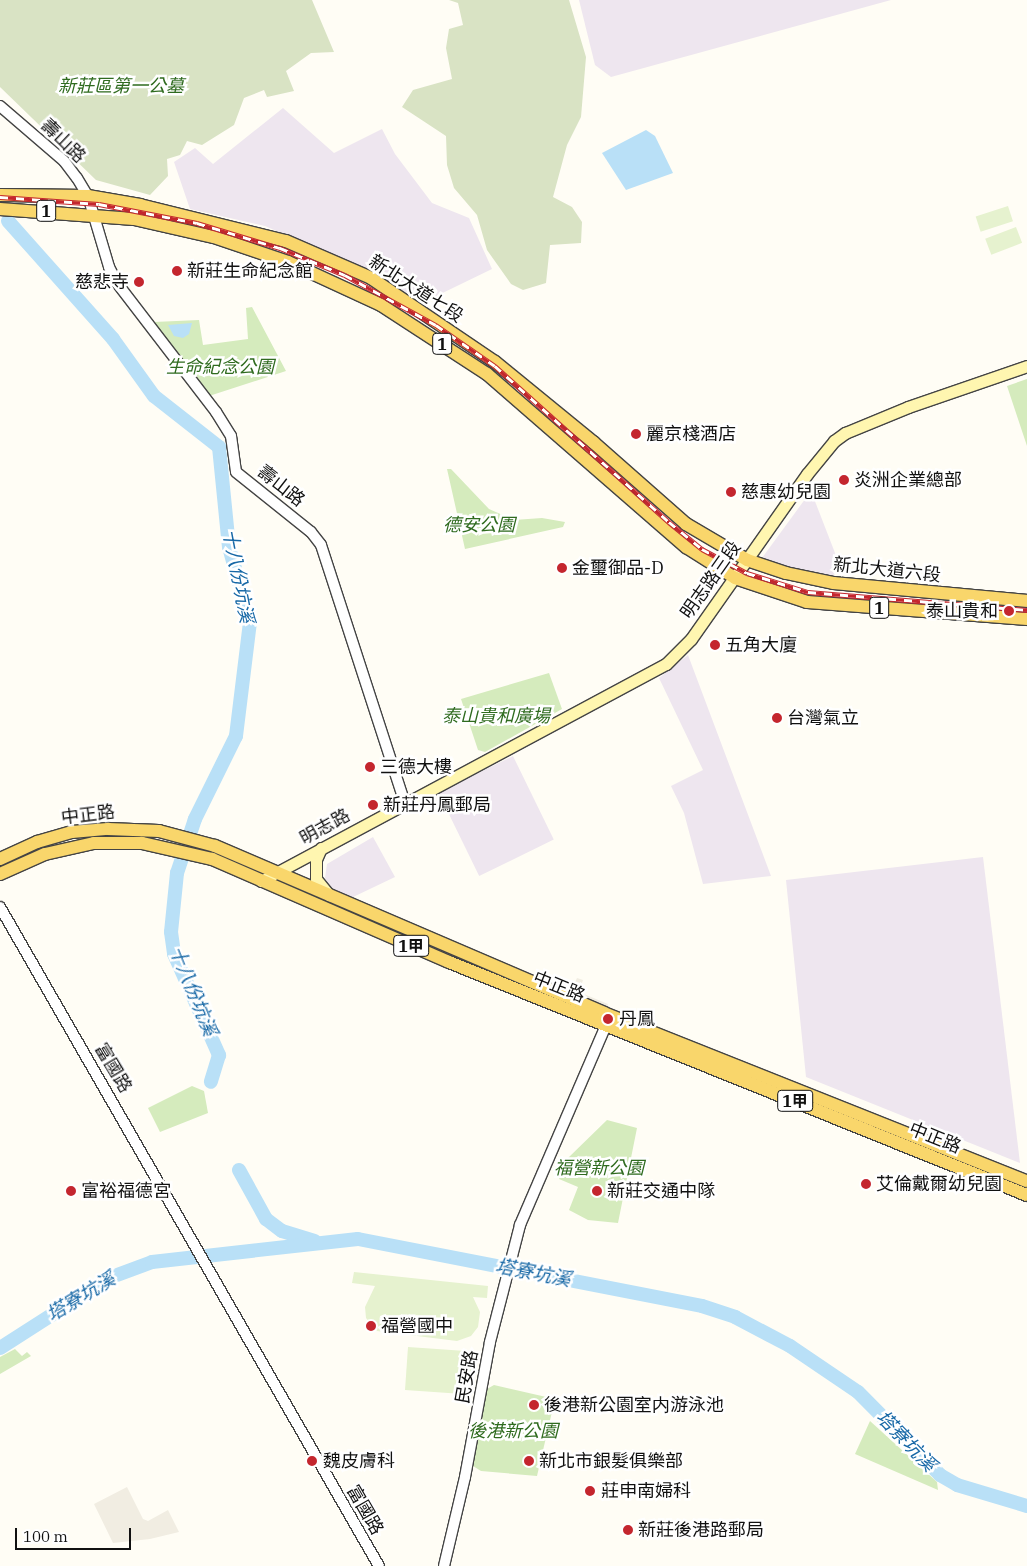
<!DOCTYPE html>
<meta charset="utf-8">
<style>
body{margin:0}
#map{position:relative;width:1027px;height:1566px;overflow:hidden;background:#fffdf5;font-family:"IBM Plex Serif","Noto Sans TC",serif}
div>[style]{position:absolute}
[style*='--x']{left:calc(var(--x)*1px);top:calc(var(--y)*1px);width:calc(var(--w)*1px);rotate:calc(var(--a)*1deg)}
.industrial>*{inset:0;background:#eee6ef;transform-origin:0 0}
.green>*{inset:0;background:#d5ebbd}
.cemetery>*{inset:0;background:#d9e3c4}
.pitch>*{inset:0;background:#e6f2cf;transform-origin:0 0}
.plaza>*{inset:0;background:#f1ede2}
.water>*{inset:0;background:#b9e0f7}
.river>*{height:14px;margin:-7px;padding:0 7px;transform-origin:7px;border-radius:7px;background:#b9e0f7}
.roads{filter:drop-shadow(1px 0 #444) drop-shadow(-1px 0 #444) drop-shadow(0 1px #444) drop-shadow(0 -1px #444)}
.tertiary>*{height:10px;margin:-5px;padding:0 5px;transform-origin:5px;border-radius:5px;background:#fff}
.secondary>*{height:11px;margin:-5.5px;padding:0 5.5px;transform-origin:5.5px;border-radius:5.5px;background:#fff6b0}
.primary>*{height:12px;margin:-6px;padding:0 6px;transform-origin:6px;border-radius:6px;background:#f9d66b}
.rail>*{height:4.5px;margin-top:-2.25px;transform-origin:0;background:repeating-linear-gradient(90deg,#fff 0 8px,#c4262e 0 16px);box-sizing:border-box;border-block:1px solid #c4262e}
.dots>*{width:14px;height:14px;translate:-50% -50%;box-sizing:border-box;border:2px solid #fff;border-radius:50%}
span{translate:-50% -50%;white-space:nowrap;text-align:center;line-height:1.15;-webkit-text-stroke:5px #fff;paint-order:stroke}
.shield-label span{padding:1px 4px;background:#fff;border:1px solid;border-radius:4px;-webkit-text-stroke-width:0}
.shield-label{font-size:16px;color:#111;font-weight:700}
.park-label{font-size:18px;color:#2f6b1f;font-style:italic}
.street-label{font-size:18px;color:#111}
.poi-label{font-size:18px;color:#111}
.left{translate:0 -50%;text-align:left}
.right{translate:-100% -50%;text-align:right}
.water-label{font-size:19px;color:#1768a6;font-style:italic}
.scale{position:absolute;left:15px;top:1528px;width:116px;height:22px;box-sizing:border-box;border:2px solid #111;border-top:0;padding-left:6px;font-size:15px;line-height:18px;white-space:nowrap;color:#111;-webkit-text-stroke:4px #fff;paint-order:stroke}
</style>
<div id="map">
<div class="industrial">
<i style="clip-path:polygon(579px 0,891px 0,611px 77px,595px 65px)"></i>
<i style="clip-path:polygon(283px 108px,334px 153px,382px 129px,395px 154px,432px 203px,469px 218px,492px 269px,424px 302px,366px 270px,265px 226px,190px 209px,174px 162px,195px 148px,213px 164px)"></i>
<i style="clip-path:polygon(811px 491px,842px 571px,824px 579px,767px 565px,762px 558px)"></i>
<i style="clip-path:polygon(688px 655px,771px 876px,703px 884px,684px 813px,671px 786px,703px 770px,659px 678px)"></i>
<i style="left:513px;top:756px;width:93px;height:83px;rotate:64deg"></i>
<i style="clip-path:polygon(373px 837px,395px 877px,351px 898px,334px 891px,325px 878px,327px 864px)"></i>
<i style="clip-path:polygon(983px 857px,1020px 1163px,806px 1077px,786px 880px)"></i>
</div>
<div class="green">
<i style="clip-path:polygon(252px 307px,286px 371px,209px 396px,154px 322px,199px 320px,203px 345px,248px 339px,246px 308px)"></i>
<i style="clip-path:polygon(1027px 379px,1027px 446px,1007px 386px)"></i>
<i style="clip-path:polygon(447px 469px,451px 469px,489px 509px,514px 520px,542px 518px,565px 522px,563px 527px,465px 549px)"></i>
<i style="clip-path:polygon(549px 673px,562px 709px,485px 752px,478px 750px,461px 699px)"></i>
<i style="clip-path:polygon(192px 1086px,204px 1091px,208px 1113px,160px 1132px,148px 1108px)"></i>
<i style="clip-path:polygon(607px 1120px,637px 1128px,618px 1223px,588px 1220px,569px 1210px,578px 1187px,559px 1179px,568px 1158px)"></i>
<i style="clip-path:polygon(15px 1349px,22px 1356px,27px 1352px,31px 1356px,0 1374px,0 1357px)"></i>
<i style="clip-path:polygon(494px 1385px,555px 1399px,537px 1476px,481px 1471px,473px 1466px,487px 1389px)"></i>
<i style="clip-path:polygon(870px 1421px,937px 1482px,938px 1490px,855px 1454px)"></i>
</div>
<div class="cemetery">
<i style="clip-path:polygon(0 0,312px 0,334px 52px,311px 53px,286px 71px,294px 91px,267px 97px,264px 90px,244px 98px,234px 125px,202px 145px,187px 141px,180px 155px,167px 159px,168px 176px,150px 195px,96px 180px,0 87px)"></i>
<i style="clip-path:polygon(449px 0,569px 0,586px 57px,581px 117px,567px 145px,553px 197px,572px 207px,582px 222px,581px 243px,550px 245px,546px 283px,523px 290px,511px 284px,487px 250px,477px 215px,454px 188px,447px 165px,446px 136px,402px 107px,413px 90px,452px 79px,446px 48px,449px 29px,463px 25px,458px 3px)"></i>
</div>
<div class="pitch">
<i style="left:1008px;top:206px;width:16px;height:34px;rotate:72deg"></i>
<i style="left:1016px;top:227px;width:17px;height:33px;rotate:69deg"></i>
<i style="clip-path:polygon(354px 1272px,488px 1286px,487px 1298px,473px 1297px,480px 1312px,478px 1327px,471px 1336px,457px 1341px,377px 1331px,366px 1318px,365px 1307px,375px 1286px,352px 1283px)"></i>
<i style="left:408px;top:1347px;width:65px;height:43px;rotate:4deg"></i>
</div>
<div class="plaza">
<i style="clip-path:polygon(577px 978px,583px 980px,579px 992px,608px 1004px,607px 1007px,557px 990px,560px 984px,572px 989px)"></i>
<i style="clip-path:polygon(127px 1487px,143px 1519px,148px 1521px,168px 1510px,179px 1532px,150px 1539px,113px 1543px,94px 1504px)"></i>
</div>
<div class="water">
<i style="clip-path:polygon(646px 130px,655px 136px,673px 173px,626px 190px,602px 153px)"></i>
<i style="clip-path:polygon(192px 323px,189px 334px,183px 338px,174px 336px,168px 325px)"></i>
</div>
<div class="river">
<i style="--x:8;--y:221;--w:158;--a:48.3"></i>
<i style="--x:113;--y:339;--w:70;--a:54.3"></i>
<i style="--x:154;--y:396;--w:83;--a:38.1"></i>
<i style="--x:219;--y:447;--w:100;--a:84.3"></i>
<i style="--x:229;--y:547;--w:78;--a:74.4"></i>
<i style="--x:250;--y:622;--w:115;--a:97"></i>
<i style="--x:236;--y:736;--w:93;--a:116.3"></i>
<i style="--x:195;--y:819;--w:57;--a:108.4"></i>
<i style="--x:177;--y:873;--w:59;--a:95.8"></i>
<i style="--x:171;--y:932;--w:22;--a:82"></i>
<i style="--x:174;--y:954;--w:111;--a:66"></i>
<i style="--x:219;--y:1055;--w:28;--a:107"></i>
<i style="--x:239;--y:1170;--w:56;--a:61.1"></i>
<i style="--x:266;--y:1219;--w:20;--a:37"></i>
<i style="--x:282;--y:1231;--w:34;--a:17"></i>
<i style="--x:0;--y:1348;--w:130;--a:-32.7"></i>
<i style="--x:109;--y:1278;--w:46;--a:-20.4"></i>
<i style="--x:152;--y:1262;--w:207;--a:-6.4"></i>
<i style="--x:358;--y:1239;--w:350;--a:11"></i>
<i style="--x:702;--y:1306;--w:35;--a:18"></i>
<i style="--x:735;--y:1317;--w:62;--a:27.8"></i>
<i style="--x:790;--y:1346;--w:82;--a:34.1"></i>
<i style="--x:858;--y:1392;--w:117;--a:45.3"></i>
<i style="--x:940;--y:1475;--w:20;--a:30"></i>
<i style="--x:957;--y:1485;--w:73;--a:16.7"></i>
</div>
<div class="roads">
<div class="tertiary">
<i style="--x:0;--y:106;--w:84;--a:40.7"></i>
<i style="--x:64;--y:161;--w:21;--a:53"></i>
<i style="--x:77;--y:178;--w:21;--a:59"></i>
<i style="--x:88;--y:196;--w:74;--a:73.5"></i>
<i style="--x:109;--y:267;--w:18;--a:63"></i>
<i style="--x:117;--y:283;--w:163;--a:52.5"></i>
<i style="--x:216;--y:412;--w:28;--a:58"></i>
<i style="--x:231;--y:436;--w:36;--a:82"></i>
<i style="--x:236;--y:472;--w:96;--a:38.7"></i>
<i style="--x:311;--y:532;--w:16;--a:52"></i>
<i style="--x:321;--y:545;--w:271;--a:72"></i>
<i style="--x:0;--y:907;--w:760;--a:60.1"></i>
<i style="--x:444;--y:1566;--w:91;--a:-76.7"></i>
<i style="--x:465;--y:1477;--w:137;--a:-79.5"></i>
<i style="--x:490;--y:1342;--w:121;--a:-75.6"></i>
<i style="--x:520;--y:1225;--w:225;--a:-66.7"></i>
</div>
<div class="secondary">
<i style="--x:321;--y:848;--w:12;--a:114"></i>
<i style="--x:316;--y:859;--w:20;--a:90"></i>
<i style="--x:316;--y:879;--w:21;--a:51"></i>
<i style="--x:261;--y:881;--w:459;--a:-28.2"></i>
<i style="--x:666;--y:664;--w:35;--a:-45"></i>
<i style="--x:691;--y:639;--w:202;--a:-54.9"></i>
<i style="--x:807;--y:474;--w:43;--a:-50.7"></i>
<i style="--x:834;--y:441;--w:14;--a:-36"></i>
<i style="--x:845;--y:433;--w:68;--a:-22.4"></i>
<i style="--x:908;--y:407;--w:126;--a:-19"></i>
</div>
<div class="primary">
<i style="--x:0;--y:195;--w:88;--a:0.7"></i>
<i style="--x:88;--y:196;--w:53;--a:9.8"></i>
<i style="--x:140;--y:205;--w:150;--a:13.9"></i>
<i style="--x:286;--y:241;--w:93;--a:23.5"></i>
<i style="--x:371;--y:278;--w:150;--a:34.1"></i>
<i style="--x:495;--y:362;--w:127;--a:39.2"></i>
<i style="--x:593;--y:442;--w:124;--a:41.4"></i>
<i style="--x:686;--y:524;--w:71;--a:30.5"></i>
<i style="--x:747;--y:560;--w:41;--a:18.4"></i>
<i style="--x:786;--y:573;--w:49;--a:11.8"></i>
<i style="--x:834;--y:583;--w:194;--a:5.3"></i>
<i style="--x:0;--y:209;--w:134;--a:4.3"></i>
<i style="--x:134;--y:219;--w:82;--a:12.7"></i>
<i style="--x:214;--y:237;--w:78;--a:18.7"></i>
<i style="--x:288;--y:262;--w:102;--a:24.8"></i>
<i style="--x:381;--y:305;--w:126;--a:33.1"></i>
<i style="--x:487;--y:374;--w:264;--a:41"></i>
<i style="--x:686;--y:547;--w:58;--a:32.3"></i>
<i style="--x:735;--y:578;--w:76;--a:18.4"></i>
<i style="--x:807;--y:602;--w:221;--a:4.4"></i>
<i style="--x:0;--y:859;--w:41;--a:-24.7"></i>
<i style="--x:37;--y:842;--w:36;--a:-16"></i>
<i style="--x:72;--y:832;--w:36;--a:-5"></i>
<i style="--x:108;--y:829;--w:51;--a:2.2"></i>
<i style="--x:159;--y:831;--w:58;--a:15"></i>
<i style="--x:215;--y:846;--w:423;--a:23.2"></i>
<i style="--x:604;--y:1013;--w:455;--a:21.7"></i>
<i style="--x:0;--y:874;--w:49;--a:-24"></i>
<i style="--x:45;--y:854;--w:50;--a:-12.7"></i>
<i style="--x:94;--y:843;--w:48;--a:0"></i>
<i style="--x:142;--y:843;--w:72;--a:12.9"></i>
<i style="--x:212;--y:859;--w:258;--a:23.5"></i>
<i style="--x:449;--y:962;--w:623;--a:21.96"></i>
</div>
</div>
<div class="rail">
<i style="--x:0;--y:197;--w:99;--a:4"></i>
<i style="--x:99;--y:204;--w:100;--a:11"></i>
<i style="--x:197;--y:223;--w:87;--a:16.8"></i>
<i style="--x:280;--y:248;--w:70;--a:22.6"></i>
<i style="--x:345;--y:275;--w:104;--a:28.8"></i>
<i style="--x:436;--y:325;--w:72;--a:34.8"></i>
<i style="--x:495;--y:366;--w:234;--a:41.9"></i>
<i style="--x:669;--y:522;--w:43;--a:39.3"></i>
<i style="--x:702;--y:549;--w:51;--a:28.1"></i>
<i style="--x:747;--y:573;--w:64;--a:17.3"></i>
<i style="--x:808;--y:592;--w:220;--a:4.7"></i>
</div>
<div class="dots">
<i style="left:177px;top:271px;background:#c4262e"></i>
<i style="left:139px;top:282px;background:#c4262e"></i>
<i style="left:636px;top:434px;background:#c4262e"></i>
<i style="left:844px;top:480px;background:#c4262e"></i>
<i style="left:731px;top:492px;background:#c4262e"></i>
<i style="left:562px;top:568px;background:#c4262e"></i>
<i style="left:1009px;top:611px;background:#c4262e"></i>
<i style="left:715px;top:645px;background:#c4262e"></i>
<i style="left:777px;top:718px;background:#c4262e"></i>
<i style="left:370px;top:767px;background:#c4262e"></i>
<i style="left:373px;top:805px;background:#c4262e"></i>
<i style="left:608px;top:1019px;background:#c4262e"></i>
<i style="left:866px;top:1184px;background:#c4262e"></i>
<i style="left:71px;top:1191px;background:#c4262e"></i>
<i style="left:597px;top:1191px;background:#c4262e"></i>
<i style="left:371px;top:1326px;background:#c4262e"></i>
<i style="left:534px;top:1405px;background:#c4262e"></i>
<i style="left:312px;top:1461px;background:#c4262e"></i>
<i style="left:529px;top:1461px;background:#c4262e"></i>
<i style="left:590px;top:1491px;background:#c4262e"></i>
<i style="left:628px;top:1530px;background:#c4262e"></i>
</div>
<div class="shield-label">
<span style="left:46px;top:211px">1</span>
<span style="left:442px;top:344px">1</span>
<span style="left:879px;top:608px">1</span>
<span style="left:411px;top:946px">1甲</span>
<span style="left:795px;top:1101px">1甲</span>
</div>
<div class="park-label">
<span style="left:121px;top:86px">新莊區第一公墓</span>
<span style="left:220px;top:367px">生命紀念公園</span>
<span style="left:479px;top:525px">德安公園</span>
<span style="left:496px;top:716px">泰山貴和廣場</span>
<span style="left:599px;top:1168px">福營新公園</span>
<span style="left:513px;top:1431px">後港新公園</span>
</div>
<div class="street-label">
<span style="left:63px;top:141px;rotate:44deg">壽山路</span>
<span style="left:416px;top:289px;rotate:33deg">新北大道七段</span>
<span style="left:281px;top:486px;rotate:38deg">壽山路</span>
<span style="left:887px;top:570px;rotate:6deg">新北大道六段</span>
<span style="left:711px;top:580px;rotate:-55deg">明志路三段</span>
<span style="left:88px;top:815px;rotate:-7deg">中正路</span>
<span style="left:325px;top:827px;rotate:-29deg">明志路</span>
<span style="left:559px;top:987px;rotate:22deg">中正路</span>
<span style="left:113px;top:1068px;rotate:59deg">富國路</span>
<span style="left:935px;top:1138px;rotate:22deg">中正路</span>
<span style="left:467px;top:1377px;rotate:-80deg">民安路</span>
<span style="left:365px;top:1510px;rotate:60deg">富國路</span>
</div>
<div class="poi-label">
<span class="left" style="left:187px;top:271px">新莊生命紀念館</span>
<span class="right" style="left:129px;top:282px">慈悲寺</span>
<span class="left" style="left:646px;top:434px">麗京棧酒店</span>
<span class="left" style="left:854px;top:480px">炎洲企業總部</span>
<span class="left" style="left:741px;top:492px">慈惠幼兒園</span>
<span class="left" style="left:572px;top:568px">金璽御品-D</span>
<span class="right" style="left:998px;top:611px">泰山貴和</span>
<span class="left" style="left:725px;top:645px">五角大廈</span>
<span class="left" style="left:787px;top:718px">台灣氣立</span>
<span class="left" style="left:380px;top:767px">三德大樓</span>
<span class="left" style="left:383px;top:805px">新莊丹鳳郵局</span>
<span class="left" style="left:619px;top:1019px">丹鳳</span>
<span class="left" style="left:876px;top:1184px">艾倫戴爾幼兒園</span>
<span class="left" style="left:81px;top:1191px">富裕福德宮</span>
<span class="left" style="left:607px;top:1191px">新莊交通中隊</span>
<span class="left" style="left:381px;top:1326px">福營國中</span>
<span class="left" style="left:544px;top:1405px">後港新公園室内游泳池</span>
<span class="left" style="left:323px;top:1461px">魏皮膚科</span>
<span class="left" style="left:539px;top:1461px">新北市銀髮俱樂部</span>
<span class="left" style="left:601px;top:1491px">莊申南婦科</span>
<span class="left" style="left:638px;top:1530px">新莊後港路郵局</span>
</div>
<div class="water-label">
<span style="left:238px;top:576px;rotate:79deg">十八份坑溪</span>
<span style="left:193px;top:991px;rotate:68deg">十八份坑溪</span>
<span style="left:533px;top:1273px;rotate:11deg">塔寮坑溪</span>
<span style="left:81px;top:1297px;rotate:-31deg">塔寮坑溪</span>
<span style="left:906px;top:1441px;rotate:46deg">塔寮坑溪</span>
</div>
<div class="scale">100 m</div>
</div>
